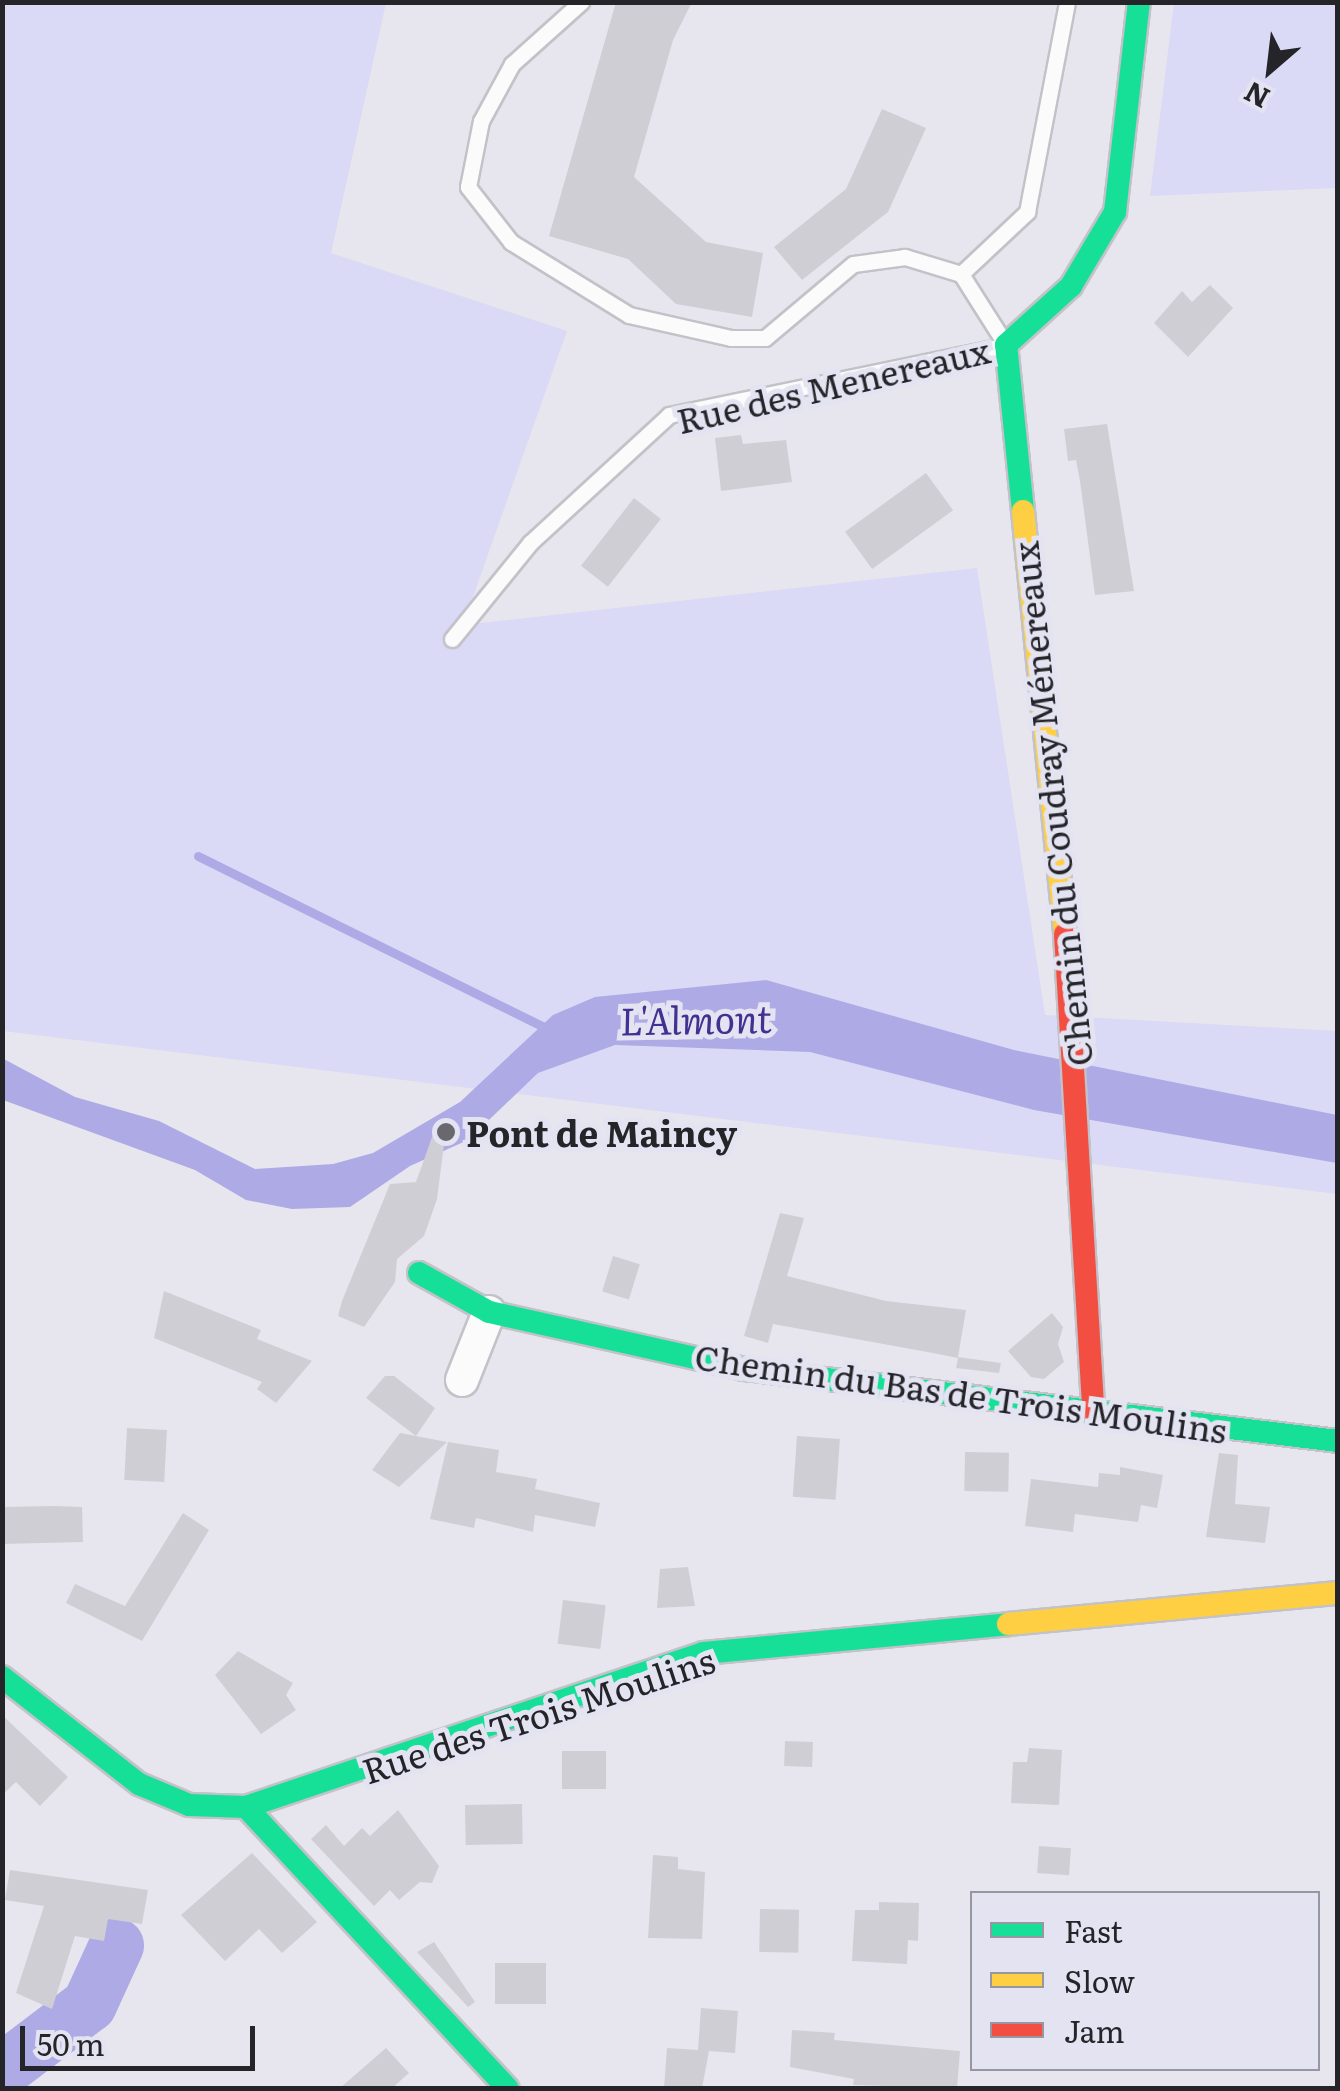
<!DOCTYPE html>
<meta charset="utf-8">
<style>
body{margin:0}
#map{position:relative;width:1340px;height:2091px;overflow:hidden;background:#e7e6ee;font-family:Literata,serif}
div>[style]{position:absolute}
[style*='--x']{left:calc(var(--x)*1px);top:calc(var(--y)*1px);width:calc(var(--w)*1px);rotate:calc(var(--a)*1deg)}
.green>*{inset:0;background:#dad9f6}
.water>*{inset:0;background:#aeaae6}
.stream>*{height:9px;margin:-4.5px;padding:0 4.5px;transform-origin:4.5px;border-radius:4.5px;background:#aeaae6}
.river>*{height:55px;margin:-27.5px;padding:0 27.5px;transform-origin:27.5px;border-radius:27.5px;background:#aeaae6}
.building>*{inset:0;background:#cfced5;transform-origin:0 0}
.roads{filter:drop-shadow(2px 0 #c2c2c8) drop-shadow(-2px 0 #c2c2c8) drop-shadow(0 2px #c2c2c8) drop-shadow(0 -2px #c2c2c8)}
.lane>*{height:15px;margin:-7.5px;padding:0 7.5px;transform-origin:7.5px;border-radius:7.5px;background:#fbfbfc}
.street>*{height:32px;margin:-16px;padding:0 16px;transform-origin:16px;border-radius:16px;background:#fbfbfc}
.fast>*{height:22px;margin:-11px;padding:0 11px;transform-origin:11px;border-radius:11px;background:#16e098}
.slow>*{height:22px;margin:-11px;padding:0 11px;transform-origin:11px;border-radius:11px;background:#ffcf43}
.jam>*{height:22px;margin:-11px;padding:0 11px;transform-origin:11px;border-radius:11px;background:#f24e42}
.dots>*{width:28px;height:28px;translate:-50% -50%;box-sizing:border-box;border:5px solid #e4e3f2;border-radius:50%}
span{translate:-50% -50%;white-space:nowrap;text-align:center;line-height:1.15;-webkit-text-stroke:10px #e4e3f2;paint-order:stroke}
.street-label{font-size:35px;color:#242429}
.poi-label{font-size:35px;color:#242429;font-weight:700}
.left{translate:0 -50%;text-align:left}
.water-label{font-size:38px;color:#433191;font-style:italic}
.frame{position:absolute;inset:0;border:5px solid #242429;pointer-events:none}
.legend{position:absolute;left:970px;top:1891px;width:350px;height:180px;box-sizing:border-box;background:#e4e3f2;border:2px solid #9797a2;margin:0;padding:12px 18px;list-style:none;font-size:30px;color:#242429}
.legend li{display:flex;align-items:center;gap:20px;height:50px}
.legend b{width:50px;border:2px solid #9797a2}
.north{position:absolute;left:1220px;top:20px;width:100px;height:100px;-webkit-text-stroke:8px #e4e3f2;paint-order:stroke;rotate:208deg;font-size:28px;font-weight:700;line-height:40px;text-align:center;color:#242429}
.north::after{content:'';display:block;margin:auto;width:35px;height:45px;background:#242429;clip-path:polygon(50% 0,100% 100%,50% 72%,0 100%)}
.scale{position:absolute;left:20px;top:2026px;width:235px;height:45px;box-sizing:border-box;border:5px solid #242429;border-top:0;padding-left:12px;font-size:30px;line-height:35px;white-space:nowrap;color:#242429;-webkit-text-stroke:8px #e4e3f2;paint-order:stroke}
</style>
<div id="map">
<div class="green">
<i style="clip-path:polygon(3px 3px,386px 3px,331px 253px,567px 331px,463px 625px,977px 568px,1045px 1015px,1337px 1031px,1337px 1194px,3px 1031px)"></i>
<i style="clip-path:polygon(1174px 3px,1337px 3px,1337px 188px,1150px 196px)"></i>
</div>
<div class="water">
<i style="clip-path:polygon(766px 980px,1014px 1050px,1337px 1115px,1337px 1163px,1034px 1110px,810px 1052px,615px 1045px,538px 1073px,468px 1140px,410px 1166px,350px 1207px,292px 1209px,246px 1200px,195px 1170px,3px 1100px,2px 1058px,75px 1097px,159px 1121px,255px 1169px,333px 1164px,373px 1153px,460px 1102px,553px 1015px,595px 997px)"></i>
</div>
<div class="stream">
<i style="--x:198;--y:856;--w:393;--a:26.3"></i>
</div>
<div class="river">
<i style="--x:2;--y:2070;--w:109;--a:-37.2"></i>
<i style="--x:89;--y:2004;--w:65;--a:-65.4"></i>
</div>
<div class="building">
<i style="clip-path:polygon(616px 2px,692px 2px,673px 40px,634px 177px,706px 242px,763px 253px,752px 317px,676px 304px,628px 259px,549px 236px)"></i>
<i style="clip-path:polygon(882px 109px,926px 128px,888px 212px,802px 280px,774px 247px,846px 189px)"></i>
<i style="clip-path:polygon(1210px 285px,1233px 308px,1188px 357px,1154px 323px,1182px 291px,1192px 302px)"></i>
<i style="clip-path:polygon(1107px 424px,1134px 591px,1095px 595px,1080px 481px,1076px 460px,1068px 461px,1064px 429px)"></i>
<i style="clip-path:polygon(741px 435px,743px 444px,786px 440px,792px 482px,721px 491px,715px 438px)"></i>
<i style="left:926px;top:473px;width:46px;height:100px;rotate:54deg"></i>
<i style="left:634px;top:498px;width:34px;height:86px;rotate:38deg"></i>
<i style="clip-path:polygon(436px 1126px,446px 1129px,437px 1199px,424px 1236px,397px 1259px,395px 1282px,364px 1327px,338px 1316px,342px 1301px,390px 1184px,416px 1182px)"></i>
<i style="clip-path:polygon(780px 1213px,804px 1218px,787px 1276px,886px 1301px,966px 1310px,958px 1357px,1001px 1363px,999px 1373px,956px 1368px,958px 1358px,933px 1353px,773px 1324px,768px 1343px,744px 1336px)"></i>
<i style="left:613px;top:1256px;width:28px;height:37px;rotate:17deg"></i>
<i style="clip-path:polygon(164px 1291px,261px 1330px,257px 1339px,312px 1361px,276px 1403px,257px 1389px,262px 1382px,154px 1338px)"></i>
<i style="clip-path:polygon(1052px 1313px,1063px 1327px,1058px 1344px,1064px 1362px,1044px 1379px,1031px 1377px,1008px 1351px)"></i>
<i style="clip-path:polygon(385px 1376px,394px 1376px,435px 1408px,416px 1436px,366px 1398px)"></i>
<i style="left:127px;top:1428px;width:40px;height:52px;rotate:3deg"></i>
<i style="clip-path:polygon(400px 1433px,447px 1442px,399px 1487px,372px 1470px)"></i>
<i style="left:797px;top:1436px;width:43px;height:61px;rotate:4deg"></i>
<i style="clip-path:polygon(448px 1442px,499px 1450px,496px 1472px,537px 1479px,535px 1489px,600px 1503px,595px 1527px,535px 1515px,533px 1532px,476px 1518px,474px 1528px,430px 1519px)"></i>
<i style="left:965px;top:1452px;width:44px;height:39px;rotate:1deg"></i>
<i style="clip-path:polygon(1219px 1453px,1238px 1455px,1235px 1504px,1270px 1507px,1265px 1543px,1206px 1537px)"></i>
<i style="clip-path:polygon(1120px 1467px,1163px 1475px,1157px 1508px,1141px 1505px,1138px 1522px,1075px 1514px,1073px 1532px,1025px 1526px,1031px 1479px,1098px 1487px,1099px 1473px,1120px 1475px)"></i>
<i style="clip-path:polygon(54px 1506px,82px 1507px,83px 1542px,2px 1544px,2px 1507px)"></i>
<i style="clip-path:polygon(183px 1513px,209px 1530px,142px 1641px,66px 1603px,75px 1584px,125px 1606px)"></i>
<i style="clip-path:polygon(688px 1567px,695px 1606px,657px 1608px,660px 1569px)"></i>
<i style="left:563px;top:1600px;width:43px;height:44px;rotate:7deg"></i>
<i style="clip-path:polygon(238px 1651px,293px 1683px,286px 1695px,296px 1710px,261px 1734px,215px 1675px)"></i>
<i style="clip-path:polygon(2px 1715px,68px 1777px,40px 1806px,16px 1782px,2px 1795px)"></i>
<i style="left:785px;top:1741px;width:28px;height:25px;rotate:2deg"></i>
<i style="clip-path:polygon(1029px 1748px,1062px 1750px,1059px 1805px,1011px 1803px,1013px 1762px,1027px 1762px)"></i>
<i style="left:562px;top:1751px;width:44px;height:38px"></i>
<i style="left:522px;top:1804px;width:40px;height:57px;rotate:89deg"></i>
<i style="clip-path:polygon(398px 1810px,439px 1866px,432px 1883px,420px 1882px,399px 1900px,390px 1890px,374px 1906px,311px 1839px,326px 1825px,344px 1846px,362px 1828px,370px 1836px)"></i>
<i style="left:1039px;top:1846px;width:32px;height:27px;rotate:4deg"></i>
<i style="clip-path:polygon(252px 1853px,317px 1922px,282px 1953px,259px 1929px,225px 1961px,181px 1915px)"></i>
<i style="clip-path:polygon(653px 1855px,678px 1857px,678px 1869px,705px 1872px,702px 1939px,648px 1938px)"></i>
<i style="clip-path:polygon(10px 1870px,148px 1890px,142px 1924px,108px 1919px,104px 1941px,75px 1936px,52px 2009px,16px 1993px,44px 1906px,5px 1900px)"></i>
<i style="clip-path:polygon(879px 1902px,919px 1903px,918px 1941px,908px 1940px,907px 1964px,852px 1961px,855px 1910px,879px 1910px)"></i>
<i style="left:760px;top:1909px;width:39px;height:43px;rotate:1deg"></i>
<i style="clip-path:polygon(434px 1942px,475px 2002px,468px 2007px,417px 1952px)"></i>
<i style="left:495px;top:1963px;width:51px;height:41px"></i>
<i style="clip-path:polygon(701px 2008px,738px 2011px,735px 2053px,709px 2051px,702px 2088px,664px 2088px,667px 2048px,698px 2050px)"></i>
<i style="clip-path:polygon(792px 2030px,835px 2033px,834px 2040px,960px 2051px,957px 2088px,853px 2085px,854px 2079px,790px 2067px)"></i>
<i style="clip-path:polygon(386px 2048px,409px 2073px,392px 2088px,340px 2088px)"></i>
</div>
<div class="roads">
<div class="lane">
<i style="--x:961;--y:274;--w:91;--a:-43.2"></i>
<i style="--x:1027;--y:212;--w:214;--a:-79.2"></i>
<i style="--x:452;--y:639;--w:124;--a:-50.9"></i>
<i style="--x:530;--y:543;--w:189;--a:-42.6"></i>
<i style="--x:669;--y:415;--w:344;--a:-11.7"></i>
<i style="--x:1006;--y:345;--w:84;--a:-122.4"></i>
<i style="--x:961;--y:274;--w:59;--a:-163.1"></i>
<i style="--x:905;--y:257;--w:52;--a:172.3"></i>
<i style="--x:853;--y:264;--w:115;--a:139.9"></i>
<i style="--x:765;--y:338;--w:34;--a:180"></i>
<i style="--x:731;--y:338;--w:105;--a:-167.3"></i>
<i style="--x:629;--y:315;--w:139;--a:-148.3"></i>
<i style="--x:511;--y:242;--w:70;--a:-128"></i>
<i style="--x:468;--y:187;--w:67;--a:-78.9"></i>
<i style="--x:481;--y:121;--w:65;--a:-61.5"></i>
<i style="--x:512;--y:64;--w:93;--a:-41.9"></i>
</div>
<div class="street">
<i style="--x:462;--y:1380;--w:73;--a:-68.3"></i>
</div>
<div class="fast">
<i style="--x:1023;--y:511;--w:167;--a:-95.8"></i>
<i style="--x:1006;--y:345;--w:88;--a:-42.2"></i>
<i style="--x:1071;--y:286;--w:86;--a:-59.3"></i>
<i style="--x:1115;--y:212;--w:211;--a:-83.5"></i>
<i style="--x:419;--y:1273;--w:80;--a:29.1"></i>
<i style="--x:489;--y:1312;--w:261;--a:12.6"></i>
<i style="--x:744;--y:1369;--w:598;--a:6.91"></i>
<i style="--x:2;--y:1677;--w:174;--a:38"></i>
<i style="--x:139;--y:1784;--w:54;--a:22.8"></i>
<i style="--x:189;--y:1805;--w:57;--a:2"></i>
<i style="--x:246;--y:1807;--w:483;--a:-18.6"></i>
<i style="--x:704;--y:1653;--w:305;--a:-5.4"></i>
<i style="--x:246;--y:1807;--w:384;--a:47.1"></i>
</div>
<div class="slow">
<i style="--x:1023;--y:511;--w:425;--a:84.3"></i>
<i style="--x:1008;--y:1624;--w:331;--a:-5.4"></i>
</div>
<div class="jam">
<i style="--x:1065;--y:934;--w:479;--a:86.6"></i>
</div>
</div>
<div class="dots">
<i style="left:446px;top:1132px;background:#68686e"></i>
</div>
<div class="street-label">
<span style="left:833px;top:384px;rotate:-13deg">Rue des Menereaux</span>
<span style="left:1051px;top:804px;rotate:-96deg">Chemin du Coudray Ménereaux</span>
<span style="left:961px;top:1392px;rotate:8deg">Chemin du Bas de Trois Moulins</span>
<span style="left:538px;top:1714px;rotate:-18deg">Rue des Trois Moulins</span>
</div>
<div class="poi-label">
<span class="left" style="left:466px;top:1132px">Pont de Maincy</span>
</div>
<div class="water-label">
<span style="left:696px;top:1018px;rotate:-1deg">L'Almont</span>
</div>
<div class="frame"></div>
<ul class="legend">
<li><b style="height:12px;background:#16e098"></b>Fast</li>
<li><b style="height:12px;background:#ffcf43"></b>Slow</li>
<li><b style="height:12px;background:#f24e42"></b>Jam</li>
</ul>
<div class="north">N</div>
<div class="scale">50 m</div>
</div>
